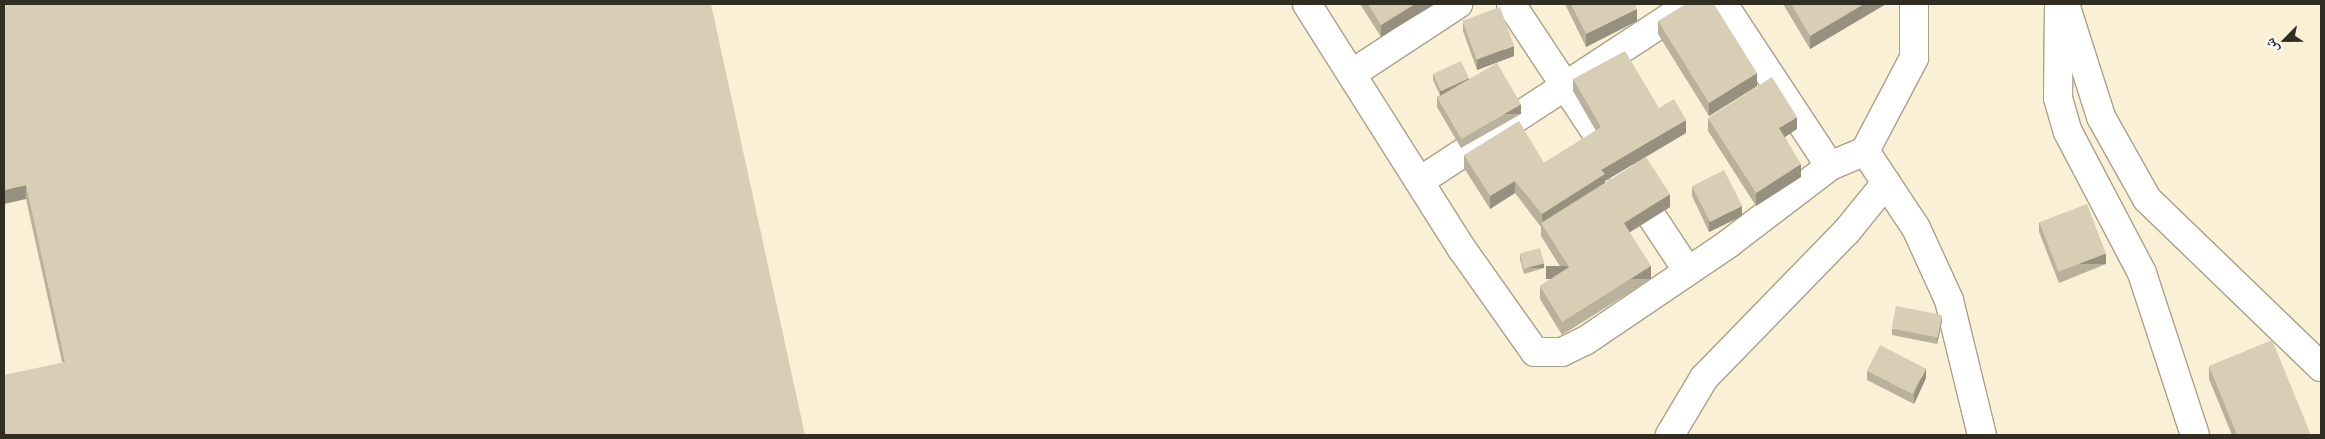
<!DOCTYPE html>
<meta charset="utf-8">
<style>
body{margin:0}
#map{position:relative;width:2325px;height:439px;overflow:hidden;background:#faf0d6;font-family:"Titillium Web","Noto Naskh Arabic",sans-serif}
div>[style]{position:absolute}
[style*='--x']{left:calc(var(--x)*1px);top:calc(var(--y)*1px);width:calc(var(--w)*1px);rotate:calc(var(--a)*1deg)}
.roads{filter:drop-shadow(1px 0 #aba189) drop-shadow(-1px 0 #aba189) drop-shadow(0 1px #aba189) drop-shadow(0 -1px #aba189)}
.minor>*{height:28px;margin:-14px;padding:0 14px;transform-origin:14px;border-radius:14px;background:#fff}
.wall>*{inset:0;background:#bab19c}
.shaded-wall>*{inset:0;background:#97907f;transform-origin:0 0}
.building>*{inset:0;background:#d8ceb5;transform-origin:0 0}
span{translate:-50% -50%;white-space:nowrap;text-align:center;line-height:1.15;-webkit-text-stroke:4px #fff;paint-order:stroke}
.frame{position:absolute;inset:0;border:5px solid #312d23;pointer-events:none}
.north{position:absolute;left:2260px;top:15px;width:50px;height:50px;-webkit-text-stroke:4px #fff;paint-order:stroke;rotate:247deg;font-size:14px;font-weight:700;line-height:20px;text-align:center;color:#312d23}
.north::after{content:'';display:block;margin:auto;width:18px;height:22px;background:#312d23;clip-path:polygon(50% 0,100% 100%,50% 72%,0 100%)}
</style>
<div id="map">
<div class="roads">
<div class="minor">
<i style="--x:1307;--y:4;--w:290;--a:57.7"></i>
<i style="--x:1462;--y:249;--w:126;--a:54.7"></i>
<i style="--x:1535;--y:352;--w:27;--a:0"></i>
<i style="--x:1562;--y:352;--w:25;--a:-26"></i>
<i style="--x:1585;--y:341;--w:173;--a:-34.1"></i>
<i style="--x:1728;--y:244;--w:128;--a:-37.4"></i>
<i style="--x:1830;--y:166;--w:38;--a:-23"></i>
<i style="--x:1865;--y:151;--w:92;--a:56.5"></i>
<i style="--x:1916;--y:228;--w:79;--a:65.4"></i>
<i style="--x:1949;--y:300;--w:139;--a:76.3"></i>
<i style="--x:1511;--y:4;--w:320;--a:56.5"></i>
<i style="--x:1723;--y:4;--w:194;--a:56.6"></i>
<i style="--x:2059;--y:4;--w:94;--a:90.6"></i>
<i style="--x:2058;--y:98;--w:35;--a:74"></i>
<i style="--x:2068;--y:132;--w:159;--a:62.3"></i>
<i style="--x:2142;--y:273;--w:170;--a:71.9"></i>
<i style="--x:2065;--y:4;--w:119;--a:72.3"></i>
<i style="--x:2101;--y:117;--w:94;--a:60.7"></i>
<i style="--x:2147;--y:199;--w:242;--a:44"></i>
<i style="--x:1353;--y:73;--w:126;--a:-33.3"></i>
<i style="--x:1865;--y:151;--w:105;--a:-62.2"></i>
<i style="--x:1914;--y:58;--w:54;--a:-90"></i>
<i style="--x:1420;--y:181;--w:324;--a:-33.2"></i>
<i style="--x:1670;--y:435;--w:66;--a:-59.2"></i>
<i style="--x:1704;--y:378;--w:205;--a:-45.8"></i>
<i style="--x:1847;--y:231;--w:62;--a:-50.9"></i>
</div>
</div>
<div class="wall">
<i style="clip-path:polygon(4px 4px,805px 435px,62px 362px,26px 199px)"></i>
<i style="clip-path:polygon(1360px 4px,1435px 4px,1381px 37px)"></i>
<i style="clip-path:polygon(1565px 4px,1635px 4px,1637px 21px,1586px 47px)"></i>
<i style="clip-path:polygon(1783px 4px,1886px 4px,1810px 49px)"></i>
<i style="clip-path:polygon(1463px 21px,1514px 56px,1477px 70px,1463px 31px)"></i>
<i style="clip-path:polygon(1658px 21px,1757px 86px,1709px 116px,1658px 34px)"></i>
<i style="clip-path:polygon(1433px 74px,1469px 79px,1521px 114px,1461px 148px,1437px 107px,1437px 97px,1440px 95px,1433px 80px)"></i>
<i style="clip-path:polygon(1573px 79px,1659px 108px,1686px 133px,1605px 181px,1605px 183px,1670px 207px,1629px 232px,1651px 279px,1562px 335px,1540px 299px,1540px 286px,1563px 271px,1541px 236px,1541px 227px,1515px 193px,1490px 209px,1464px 168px,1464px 155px,1544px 163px,1596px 131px,1573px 91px)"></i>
<i style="clip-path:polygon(1708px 118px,1797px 129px,1785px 137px,1801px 177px,1756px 206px,1708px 131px)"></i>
<i style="clip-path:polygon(1692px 187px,1742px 216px,1709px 232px,1692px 196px)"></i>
<i style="clip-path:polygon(2039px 222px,2106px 264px,2059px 283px,2039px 232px)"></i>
<i style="clip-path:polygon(1520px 254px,1544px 268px,1524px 274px,1520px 259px)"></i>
<i style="clip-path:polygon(1942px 321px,1937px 344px,1892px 335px,1892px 329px)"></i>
<i style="clip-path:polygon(2209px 366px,2311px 435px,2232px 435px,2209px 379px)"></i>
<i style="clip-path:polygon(1867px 371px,1926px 378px,1914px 404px,1867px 380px)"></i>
</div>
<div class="shaded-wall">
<i style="clip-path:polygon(1415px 4px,1435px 4px,1381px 37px,1381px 25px)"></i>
<i style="clip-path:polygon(1864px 4px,1886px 4px,1810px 49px,1810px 36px)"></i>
<i style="clip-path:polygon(1637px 9px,1637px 21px,1586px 47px,1586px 34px)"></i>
<i style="clip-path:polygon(1514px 46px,1514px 56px,1477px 70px,1477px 60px)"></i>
<i style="clip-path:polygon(1757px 73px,1757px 86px,1709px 116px,1709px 103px)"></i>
<i style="clip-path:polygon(1469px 78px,1469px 83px,1440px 97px,1440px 91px)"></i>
<i style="left:1521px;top:104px;width:10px;height:69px;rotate:90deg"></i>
<i style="clip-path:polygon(1797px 117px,1797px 129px,1779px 141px,1779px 128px)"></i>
<i style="clip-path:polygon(1686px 120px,1686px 133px,1605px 181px,1605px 187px,1542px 223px,1542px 214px,1601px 170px)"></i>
<i style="clip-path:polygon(1801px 164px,1801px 177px,1756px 206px,1756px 193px)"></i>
<i style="clip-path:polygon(1515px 181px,1515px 193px,1490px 209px,1490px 196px)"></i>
<i style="clip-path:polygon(26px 185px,26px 199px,4px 204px,4px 190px)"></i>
<i style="clip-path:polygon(1670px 194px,1670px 207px,1624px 236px,1624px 223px)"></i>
<i style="clip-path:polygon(1742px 206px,1742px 216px,1709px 232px,1709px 222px)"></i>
<i style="left:2106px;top:254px;width:10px;height:51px;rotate:90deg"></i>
<i style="left:1544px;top:263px;width:5px;height:21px;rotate:90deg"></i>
<i style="left:1651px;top:266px;width:13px;height:105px;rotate:90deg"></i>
<i style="clip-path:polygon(1942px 315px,1942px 321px,1937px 344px,1937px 339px)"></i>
<i style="clip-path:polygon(1926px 368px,1926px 378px,1914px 404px,1914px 394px)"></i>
</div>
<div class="building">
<i style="clip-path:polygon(4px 4px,711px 4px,805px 435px,4px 435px,4px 375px,65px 362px,26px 185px,4px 190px)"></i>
<i style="clip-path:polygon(1368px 4px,1415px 4px,1381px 25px)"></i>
<i style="clip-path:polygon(1571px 4px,1635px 4px,1637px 9px,1586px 34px)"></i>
<i style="clip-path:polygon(1686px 4px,1714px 4px,1757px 73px,1709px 103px,1658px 21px)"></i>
<i style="clip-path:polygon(1791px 4px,1864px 4px,1810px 36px)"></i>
<i style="left:1500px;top:7px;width:41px;height:40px;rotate:70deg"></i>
<i style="clip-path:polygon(1625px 51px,1659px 108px,1674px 99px,1686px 120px,1601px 170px,1605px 174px,1542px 214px,1515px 181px,1490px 196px,1464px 155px,1519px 121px,1544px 163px,1601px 127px,1573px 79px)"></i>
<i style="left:1461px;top:61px;width:19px;height:31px;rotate:65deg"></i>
<i style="left:1497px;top:63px;width:48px;height:69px;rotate:60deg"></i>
<i style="clip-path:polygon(1772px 77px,1797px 117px,1779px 128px,1801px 164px,1756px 193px,1708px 118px)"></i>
<i style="clip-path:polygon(1646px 157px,1670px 194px,1624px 223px,1651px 266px,1562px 322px,1540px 286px,1569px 267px,1541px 223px)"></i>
<i style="left:1724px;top:170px;width:40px;height:36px;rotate:63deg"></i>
<i style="left:2087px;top:204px;width:53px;height:51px;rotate:69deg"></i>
<i style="left:1540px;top:248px;width:16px;height:21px;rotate:75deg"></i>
<i style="left:1896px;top:306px;width:47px;height:23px;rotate:11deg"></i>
<i style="clip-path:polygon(2272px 340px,2311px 435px,2237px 435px,2209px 366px)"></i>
<i style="left:1880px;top:345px;width:51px;height:29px;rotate:27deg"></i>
</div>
<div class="frame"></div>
<div class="north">ش</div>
</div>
